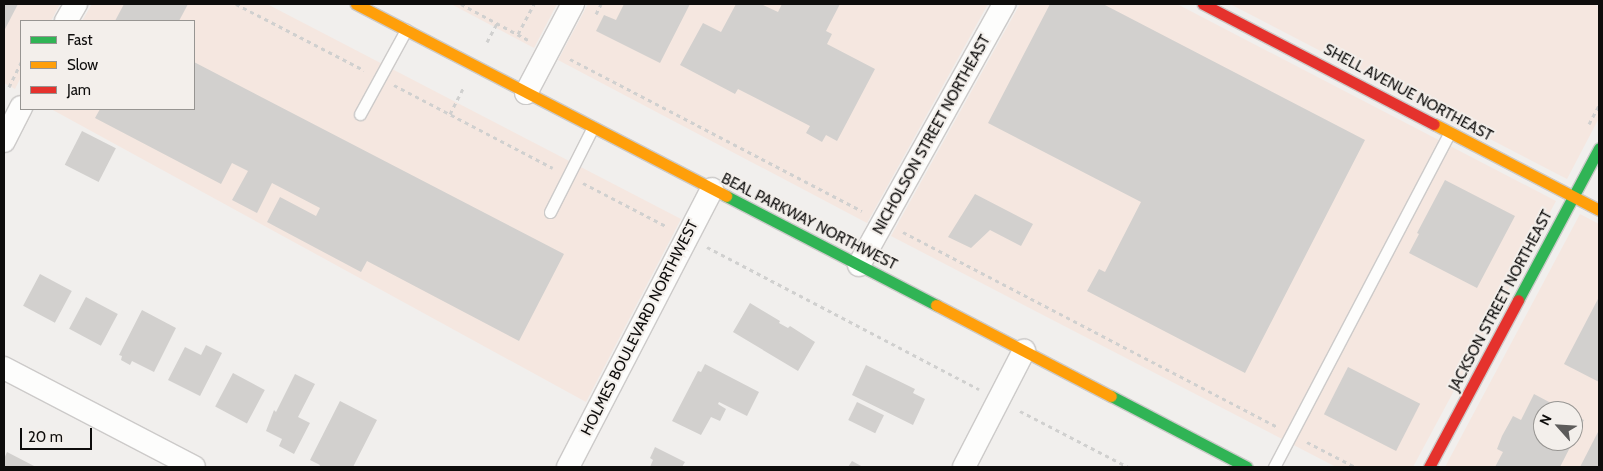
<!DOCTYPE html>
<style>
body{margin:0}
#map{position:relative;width:1603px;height:471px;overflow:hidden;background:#f1efed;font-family:Cabin,sans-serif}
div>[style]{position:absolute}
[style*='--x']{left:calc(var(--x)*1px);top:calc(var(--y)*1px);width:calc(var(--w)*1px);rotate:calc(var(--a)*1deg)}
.commercial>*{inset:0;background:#f5e7e0}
.building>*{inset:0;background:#d2d0ce;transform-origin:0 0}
.path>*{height:3px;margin-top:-1.5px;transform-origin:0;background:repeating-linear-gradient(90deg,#d0d0cf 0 4px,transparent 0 8px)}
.roads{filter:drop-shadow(1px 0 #cccac9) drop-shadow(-1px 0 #cccac9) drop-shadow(0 1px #cccac9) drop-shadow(0 -1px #cccac9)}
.lane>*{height:11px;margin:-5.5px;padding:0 5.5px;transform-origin:5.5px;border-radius:5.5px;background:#fdfdfc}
.street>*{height:22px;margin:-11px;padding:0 11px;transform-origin:11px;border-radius:11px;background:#fdfdfc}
.fast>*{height:11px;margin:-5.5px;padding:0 5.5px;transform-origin:5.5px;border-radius:5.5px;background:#30b455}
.slow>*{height:11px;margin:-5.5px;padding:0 5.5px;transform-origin:5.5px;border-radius:5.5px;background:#ff9f0a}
.jam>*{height:11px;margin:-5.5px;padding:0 5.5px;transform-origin:5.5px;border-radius:5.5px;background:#e5322d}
span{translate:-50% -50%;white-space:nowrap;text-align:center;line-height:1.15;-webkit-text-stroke:4px #f3efeb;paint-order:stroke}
.street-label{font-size:15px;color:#0e0d0c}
.frame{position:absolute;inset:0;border:5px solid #0e0d0c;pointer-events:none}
.legend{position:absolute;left:20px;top:20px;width:175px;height:90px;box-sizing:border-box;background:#f3efeb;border:1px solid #979592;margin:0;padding:6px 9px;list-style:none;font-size:15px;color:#0e0d0c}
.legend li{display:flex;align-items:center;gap:10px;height:25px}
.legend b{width:25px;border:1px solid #979592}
.north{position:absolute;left:1533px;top:401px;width:50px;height:50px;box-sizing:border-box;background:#f3efeb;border:1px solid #979592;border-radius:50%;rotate:296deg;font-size:14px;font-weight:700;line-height:20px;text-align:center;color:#0e0d0c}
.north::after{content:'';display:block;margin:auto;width:18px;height:22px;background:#5d5c5b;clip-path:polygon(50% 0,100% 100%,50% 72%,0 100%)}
.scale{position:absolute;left:20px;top:428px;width:72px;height:22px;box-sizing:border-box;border:2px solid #0e0d0c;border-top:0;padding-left:6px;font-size:15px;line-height:18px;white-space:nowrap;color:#0e0d0c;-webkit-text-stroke:4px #f3efeb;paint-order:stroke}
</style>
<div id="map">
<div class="commercial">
<i style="clip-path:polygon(4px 4px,60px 4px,51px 21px,21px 21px,21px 77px,15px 89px,4px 83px)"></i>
<i style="clip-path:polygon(92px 4px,267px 4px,681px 219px,586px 402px,51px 109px,194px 109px,194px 21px,82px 21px)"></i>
<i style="clip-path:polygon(451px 4px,557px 4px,534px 48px)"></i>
<i style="clip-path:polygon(588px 4px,988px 4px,867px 223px,558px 60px)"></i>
<i style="clip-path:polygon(1020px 4px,1177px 4px,1556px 201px,1413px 467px,1336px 467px,891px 236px)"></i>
<i style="clip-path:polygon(1230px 4px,1593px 4px,1599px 7px,1599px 118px,1567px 179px)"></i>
<i style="clip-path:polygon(evenodd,1580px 214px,1599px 224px,1599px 467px,1445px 467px,1580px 214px,1543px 411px,1573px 411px,1573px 441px,1543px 441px,1543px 411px)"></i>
</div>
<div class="building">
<i style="clip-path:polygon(4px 4px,18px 4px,4px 31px)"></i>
<i style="clip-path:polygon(124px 4px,188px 4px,179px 21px,115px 21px)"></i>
<i style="clip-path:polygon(624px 4px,690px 4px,660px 63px,596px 31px,604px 15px,616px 20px)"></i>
<i style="clip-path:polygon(736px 4px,761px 4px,778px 12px,782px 4px,840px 4px,826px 31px,832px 34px,827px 44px,875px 69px,837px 141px,826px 135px,822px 142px,806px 133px,810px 126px,738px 89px,735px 94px,680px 65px,703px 23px,721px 32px)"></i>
<i style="clip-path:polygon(1050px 4px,1103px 4px,1365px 140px,1245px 373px,1087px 291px,1099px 269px,1105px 272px,1141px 202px,988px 123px)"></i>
<i style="clip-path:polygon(194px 62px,564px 254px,519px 341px,367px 261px,361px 272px,267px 222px,280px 197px,316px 216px,320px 208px,272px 183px,257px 213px,232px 200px,248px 171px,232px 163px,221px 184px,95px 118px,100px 109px,194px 109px)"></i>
<i style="left:82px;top:131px;width:38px;height:38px;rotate:27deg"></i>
<i style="clip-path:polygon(1445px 180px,1515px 216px,1477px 288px,1409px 253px,1419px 234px,1417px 233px)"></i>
<i style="clip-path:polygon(975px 194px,1033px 224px,1021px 246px,990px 230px,971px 248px,948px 237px)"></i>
<i style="left:40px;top:274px;width:36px;height:36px;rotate:28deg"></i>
<i style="left:86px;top:297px;width:36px;height:36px;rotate:28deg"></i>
<i style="clip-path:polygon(1599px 297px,1599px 382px,1564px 364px)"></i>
<i style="clip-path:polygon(750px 303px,780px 321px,779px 323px,788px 328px,790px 326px,815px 342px,798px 371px,733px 332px)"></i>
<i style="clip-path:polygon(142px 310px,176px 328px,154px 372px,132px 361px,130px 365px,121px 360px,122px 356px,119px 355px)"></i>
<i style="clip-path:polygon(206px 345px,222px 353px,200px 396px,168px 380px,185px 347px,201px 355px)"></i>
<i style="clip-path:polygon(705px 364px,759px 392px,747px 416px,719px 402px,718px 404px,726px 409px,720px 421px,711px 417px,701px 435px,672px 421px,698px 371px,701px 372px)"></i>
<i style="clip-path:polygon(866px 365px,915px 389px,913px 393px,925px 399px,913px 425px,852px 395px)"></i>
<i style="left:1348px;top:367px;width:81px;height:53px;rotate:27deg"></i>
<i style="left:233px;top:373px;width:36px;height:38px;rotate:28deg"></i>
<i style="clip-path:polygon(295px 374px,315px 384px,298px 417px,310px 423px,294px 454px,279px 446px,282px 439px,266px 431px,274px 410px,276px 412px)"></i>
<i style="clip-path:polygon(1534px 394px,1566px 411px,1543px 411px,1543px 441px,1573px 441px,1573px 415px,1584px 420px,1560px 467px,1495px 467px,1503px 452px,1497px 449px,1502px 436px,1513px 416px,1521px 420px)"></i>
<i style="clip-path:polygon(340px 401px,377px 420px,353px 467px,319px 467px,320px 465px,310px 460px)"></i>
<i style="left:857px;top:402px;width:30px;height:20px;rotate:26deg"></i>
<i style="clip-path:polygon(1599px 430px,1599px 467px,1580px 467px)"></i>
<i style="clip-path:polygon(655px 447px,685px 462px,682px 467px,650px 467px,653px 460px,650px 458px)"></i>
<i style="clip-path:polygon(7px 452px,36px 467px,4px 467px,4px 459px)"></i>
<i style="clip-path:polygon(852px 461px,863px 467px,848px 467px)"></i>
</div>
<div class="path">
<i style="--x:236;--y:4;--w:144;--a:27.3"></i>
<i style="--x:461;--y:4;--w:76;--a:28.2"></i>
<i style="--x:596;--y:14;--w:11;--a:-63"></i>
<i style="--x:518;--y:34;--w:34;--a:-62"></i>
<i style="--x:487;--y:42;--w:21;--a:-62"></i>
<i style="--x:570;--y:59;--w:329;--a:27.5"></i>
<i style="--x:394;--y:85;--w:179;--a:27.6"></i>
<i style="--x:9;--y:87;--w:28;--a:-64"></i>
<i style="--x:450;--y:114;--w:29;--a:-63"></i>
<i style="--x:1589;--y:124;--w:21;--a:-62"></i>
<i style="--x:583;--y:183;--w:93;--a:27.4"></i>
<i style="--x:903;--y:232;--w:422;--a:27.5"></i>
<i style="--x:707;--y:247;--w:307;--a:27.6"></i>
<i style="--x:1020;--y:411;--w:122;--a:27.4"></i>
<i style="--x:1307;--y:442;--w:54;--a:27.5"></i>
</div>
<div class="roads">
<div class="lane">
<i style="--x:360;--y:114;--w:96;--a:-61.3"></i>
<i style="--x:550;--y:212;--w:95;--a:-63.2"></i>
<i style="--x:1274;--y:467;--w:378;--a:-62.3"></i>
</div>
<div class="street">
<i style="--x:66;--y:21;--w:20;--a:-60"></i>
<i style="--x:526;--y:93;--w:101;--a:-62.2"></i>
<i style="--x:4;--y:141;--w:38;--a:-63"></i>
<i style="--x:859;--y:265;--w:299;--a:-60.9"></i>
<i style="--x:4;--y:368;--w:214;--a:27.5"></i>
<i style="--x:568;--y:467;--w:313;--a:-62.6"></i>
<i style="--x:964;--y:467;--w:131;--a:-62.7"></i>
</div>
<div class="fast">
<i style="--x:726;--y:196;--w:237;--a:27.4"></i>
<i style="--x:1518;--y:300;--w:172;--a:-61.9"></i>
<i style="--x:1111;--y:396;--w:153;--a:27.6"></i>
</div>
<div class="slow">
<i style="--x:356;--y:4;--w:417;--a:27.4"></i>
<i style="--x:1434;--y:124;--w:186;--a:27.5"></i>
<i style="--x:936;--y:305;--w:197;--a:27.5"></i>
</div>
<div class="jam">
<i style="--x:1203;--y:4;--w:260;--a:27.5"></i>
<i style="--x:1429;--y:467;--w:189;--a:-61.9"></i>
</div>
</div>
<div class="street-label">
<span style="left:1408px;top:93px;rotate:28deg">SHELL AVENUE NORTHEAST</span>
<span style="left:932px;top:135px;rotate:-61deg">NICHOLSON STREET NORTHEAST</span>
<span style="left:809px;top:222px;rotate:27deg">BEAL PARKWAY NORTHWEST</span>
<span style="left:1501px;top:301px;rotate:-62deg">JACKSON STREET NORTHEAST</span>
<span style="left:640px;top:328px;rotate:-63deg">HOLMES BOULEVARD NORTHWEST</span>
</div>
<div class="frame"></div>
<ul class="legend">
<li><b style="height:6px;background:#30b455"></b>Fast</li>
<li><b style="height:6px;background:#ff9f0a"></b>Slow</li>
<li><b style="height:6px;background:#e5322d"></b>Jam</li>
</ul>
<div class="north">N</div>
<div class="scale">20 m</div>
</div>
